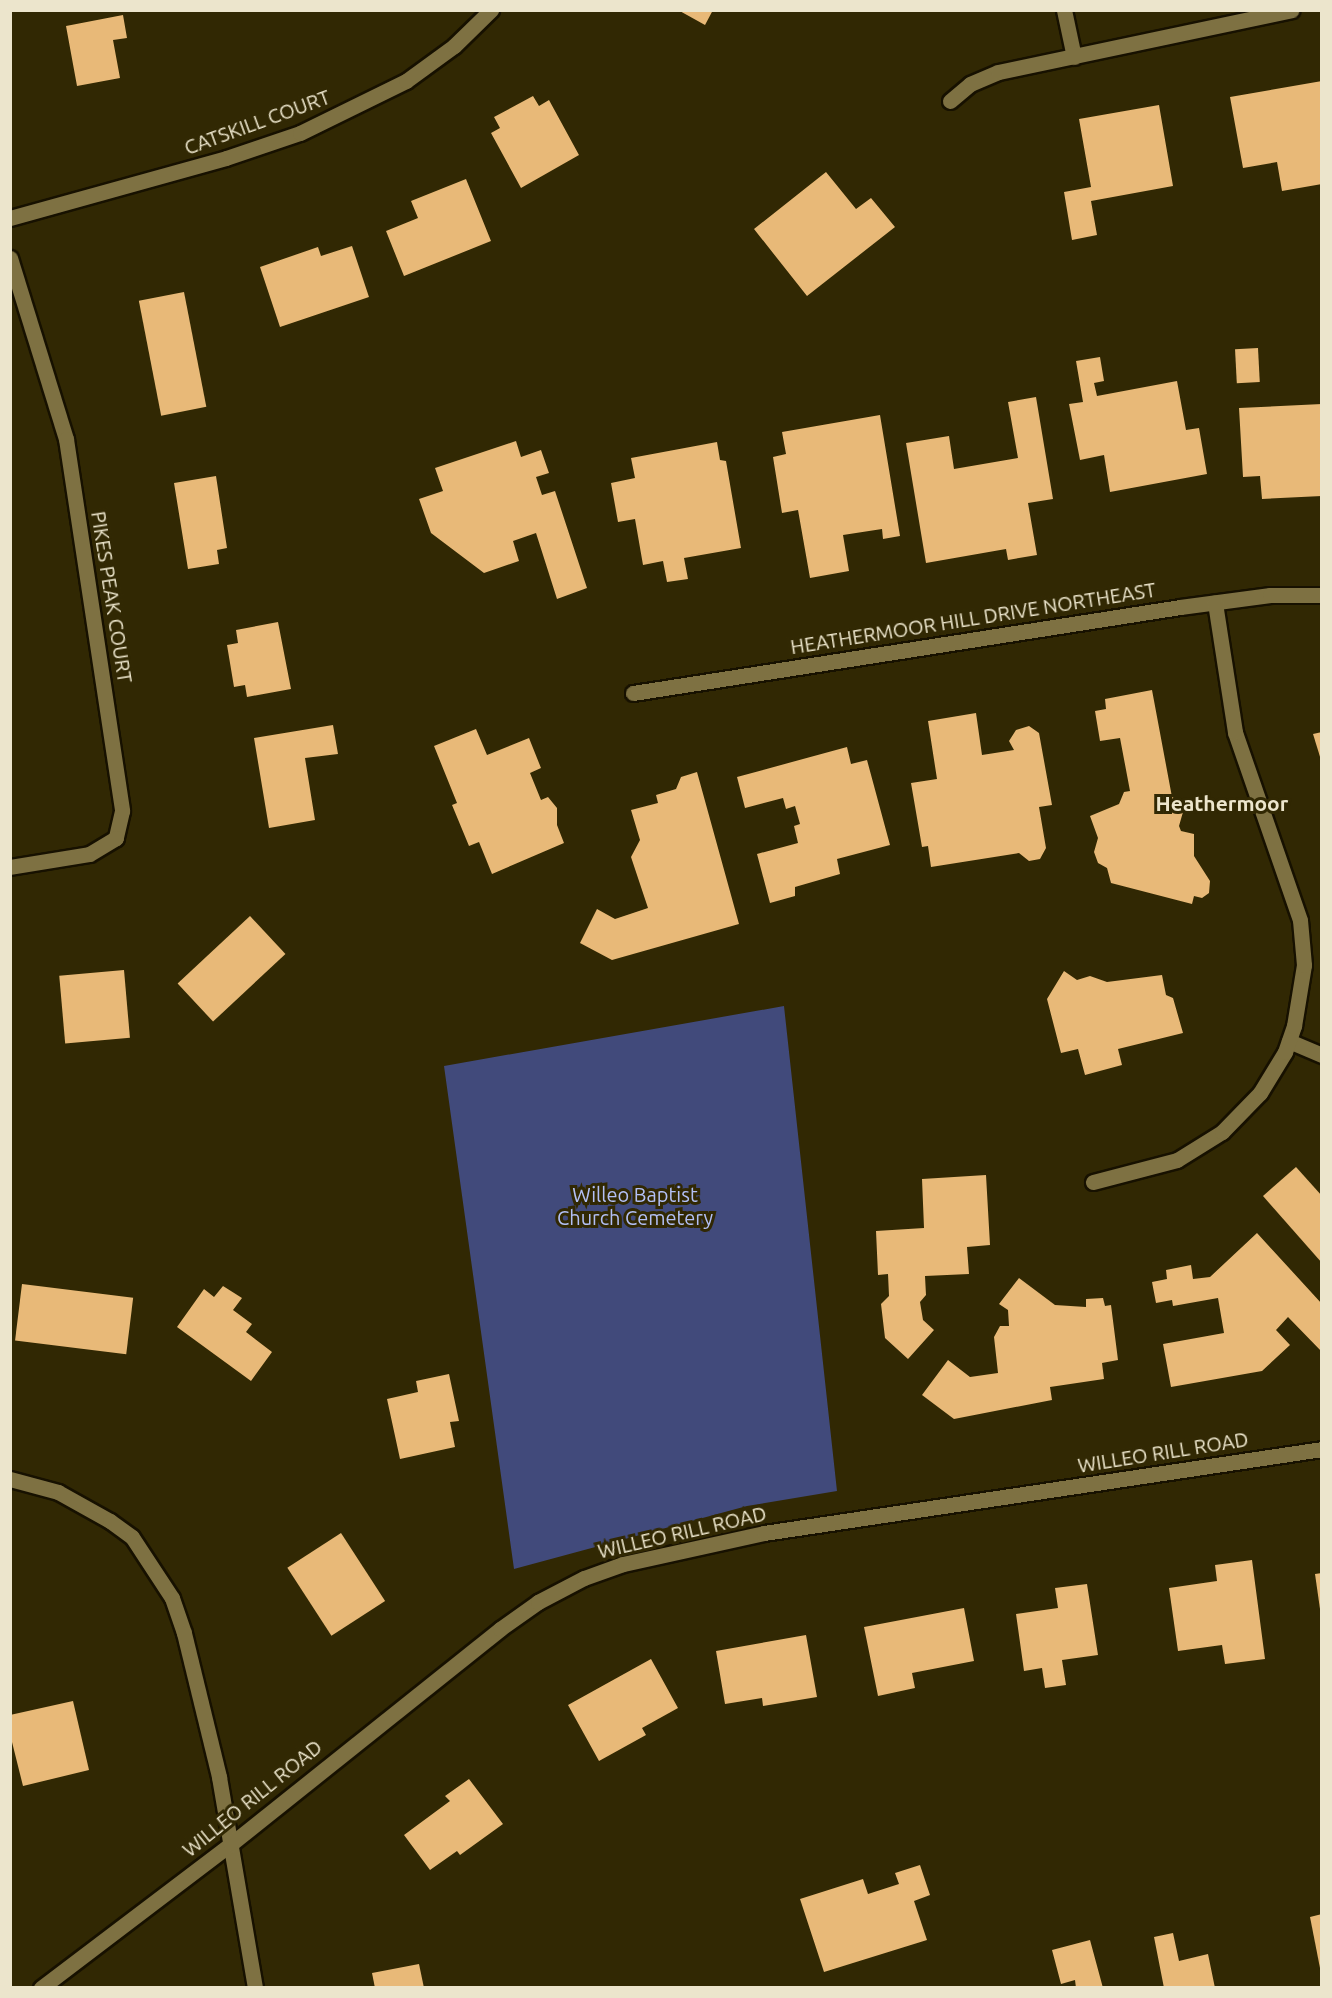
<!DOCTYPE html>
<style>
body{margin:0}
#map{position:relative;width:1332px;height:1998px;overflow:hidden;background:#312803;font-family:Ubuntu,sans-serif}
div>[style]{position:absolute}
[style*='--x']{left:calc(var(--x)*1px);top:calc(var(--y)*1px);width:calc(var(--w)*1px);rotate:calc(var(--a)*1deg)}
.green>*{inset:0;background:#414a7b}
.building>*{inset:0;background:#e8b978;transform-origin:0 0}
.roads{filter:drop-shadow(2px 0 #171100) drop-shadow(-2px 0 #171100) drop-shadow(0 2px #171100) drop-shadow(0 -2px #171100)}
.street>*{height:15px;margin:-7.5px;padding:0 7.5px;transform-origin:7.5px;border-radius:7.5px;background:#7e7142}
span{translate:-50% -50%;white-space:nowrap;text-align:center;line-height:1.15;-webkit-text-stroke:6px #312803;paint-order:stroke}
.street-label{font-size:20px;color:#ece5cc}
.park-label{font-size:20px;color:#b3c0f6}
.neighbourhood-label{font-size:21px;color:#ece5cc;font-weight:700}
.frame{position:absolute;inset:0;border:12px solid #ece5cc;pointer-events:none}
</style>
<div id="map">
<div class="green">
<i style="clip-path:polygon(784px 1006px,837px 1491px,747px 1506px,514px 1569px,444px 1066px)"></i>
</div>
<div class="building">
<i style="clip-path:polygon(678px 10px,713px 10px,705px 25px)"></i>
<i style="clip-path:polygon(123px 15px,127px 38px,113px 40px,120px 78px,77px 86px,66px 26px)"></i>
<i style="clip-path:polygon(1322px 81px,1322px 184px,1282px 191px,1277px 162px,1243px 168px,1230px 97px)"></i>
<i style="clip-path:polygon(533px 96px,539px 106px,549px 100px,579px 155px,521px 188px,491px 133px,500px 128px,494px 117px)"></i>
<i style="clip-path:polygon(1159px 105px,1173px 186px,1091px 201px,1097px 235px,1072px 240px,1064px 192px,1091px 187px,1079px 119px)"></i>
<i style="clip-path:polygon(826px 172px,856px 209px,871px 198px,895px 227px,807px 296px,754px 229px)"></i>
<i style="clip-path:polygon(466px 179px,491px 241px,404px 276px,386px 231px,418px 218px,411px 201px)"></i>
<i style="clip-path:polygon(352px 246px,369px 297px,280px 327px,260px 267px,318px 247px,321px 256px)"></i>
<i style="left:184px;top:292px;width:117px;height:46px;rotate:79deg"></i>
<i style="left:1258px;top:348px;width:34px;height:23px;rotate:87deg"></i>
<i style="clip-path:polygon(1100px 357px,1104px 381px,1094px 383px,1097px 396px,1177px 381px,1186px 430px,1199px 428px,1207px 474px,1110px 492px,1104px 455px,1080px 460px,1069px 404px,1083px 402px,1076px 361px)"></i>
<i style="clip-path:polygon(1036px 397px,1053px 499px,1028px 503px,1037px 555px,1008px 560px,1006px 549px,926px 563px,906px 443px,949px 436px,954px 469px,1018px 458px,1008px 402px)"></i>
<i style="clip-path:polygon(1322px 404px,1322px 496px,1262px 499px,1260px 476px,1243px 477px,1239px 408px)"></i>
<i style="clip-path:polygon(880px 415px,900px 536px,883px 539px,882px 529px,843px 535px,849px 571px,810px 578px,798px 510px,782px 513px,773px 457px,786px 454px,782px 432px)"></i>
<i style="clip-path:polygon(516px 441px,521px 457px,541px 450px,549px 473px,536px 477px,542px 495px,555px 491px,587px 588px,557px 599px,536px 533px,513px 541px,519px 561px,484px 573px,431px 533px,419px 499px,443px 491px,435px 468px)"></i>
<i style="clip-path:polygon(717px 442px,720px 460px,726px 461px,741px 548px,684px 558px,688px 579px,667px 582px,663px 561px,643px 565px,635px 519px,618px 522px,611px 483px,635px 478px,631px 458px)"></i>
<i style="clip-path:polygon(216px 476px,227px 548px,217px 550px,219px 564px,188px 569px,174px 483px)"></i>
<i style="clip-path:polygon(278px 622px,291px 689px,247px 697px,245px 685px,234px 687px,227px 645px,238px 643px,236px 630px)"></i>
<i style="clip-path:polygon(1152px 690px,1172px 797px,1181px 802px,1183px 812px,1179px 826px,1181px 831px,1194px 834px,1194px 856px,1210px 881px,1209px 893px,1202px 898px,1194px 896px,1192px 904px,1111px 883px,1107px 868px,1098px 863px,1094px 852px,1098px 838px,1090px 816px,1119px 804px,1124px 792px,1130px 791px,1120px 738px,1100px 741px,1095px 711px,1106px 709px,1105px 699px)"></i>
<i style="clip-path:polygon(976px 713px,982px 755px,1014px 750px,1009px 741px,1016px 730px,1029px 726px,1039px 733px,1052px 805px,1039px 807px,1046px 848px,1040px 859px,1029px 861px,1019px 853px,931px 867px,928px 846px,922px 847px,911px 783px,937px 779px,928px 721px)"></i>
<i style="clip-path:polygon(333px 725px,338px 754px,305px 758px,315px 820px,269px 828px,254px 738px)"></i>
<i style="clip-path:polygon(476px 729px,487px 755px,529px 738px,541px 768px,530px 773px,541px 800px,548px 797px,557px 808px,557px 825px,564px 843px,492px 874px,479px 842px,469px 846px,452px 805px,457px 803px,434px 746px)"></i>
<i style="clip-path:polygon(1322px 732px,1322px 760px,1321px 760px,1313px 734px)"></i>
<i style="clip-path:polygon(847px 747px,851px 764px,867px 760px,890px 845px,837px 859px,840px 874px,795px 887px,795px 896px,770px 903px,757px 854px,798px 843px,794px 826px,800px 824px,795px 806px,786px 809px,783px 798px,745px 808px,737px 777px)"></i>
<i style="clip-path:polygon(697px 772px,739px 924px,612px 960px,580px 943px,597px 909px,615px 919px,648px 908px,631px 857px,640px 840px,631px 810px,658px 803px,656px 795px,676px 789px,681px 777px)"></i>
<i style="left:250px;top:916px;width:52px;height:99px;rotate:47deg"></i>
<i style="left:124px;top:970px;width:68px;height:65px;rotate:85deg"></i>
<i style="clip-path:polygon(1064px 971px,1077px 980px,1090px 976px,1107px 982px,1162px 975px,1166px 995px,1173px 998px,1183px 1033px,1118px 1049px,1122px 1065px,1085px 1075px,1078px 1049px,1061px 1053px,1047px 999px)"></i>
<i style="clip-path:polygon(1296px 1167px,1322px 1196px,1322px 1263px,1263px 1196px)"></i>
<i style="clip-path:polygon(986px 1175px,990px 1245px,967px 1247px,969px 1274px,925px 1276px,926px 1295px,920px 1302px,923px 1320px,934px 1330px,908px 1359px,885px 1338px,881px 1304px,889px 1296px,888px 1274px,878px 1275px,876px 1231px,924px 1228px,922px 1179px)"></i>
<i style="clip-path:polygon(1257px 1233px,1322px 1304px,1322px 1352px,1288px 1317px,1276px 1330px,1290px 1345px,1262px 1371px,1171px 1387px,1163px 1344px,1224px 1333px,1218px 1298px,1173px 1306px,1172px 1300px,1156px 1303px,1152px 1282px,1167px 1279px,1166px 1270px,1191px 1265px,1193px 1279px,1210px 1277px)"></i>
<i style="clip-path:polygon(1019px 1278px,1055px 1305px,1086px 1307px,1086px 1299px,1103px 1298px,1105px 1306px,1111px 1305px,1118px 1360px,1102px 1363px,1104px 1379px,1050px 1387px,1052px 1400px,954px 1419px,922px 1395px,948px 1360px,970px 1377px,998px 1373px,994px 1337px,1000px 1326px,1009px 1326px,1008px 1310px,999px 1304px)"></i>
<i style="left:22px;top:1284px;width:112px;height:57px;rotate:7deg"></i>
<i style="clip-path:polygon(223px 1286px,242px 1298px,233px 1310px,252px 1324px,246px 1332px,272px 1352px,251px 1381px,177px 1327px,204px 1289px,214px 1297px)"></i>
<i style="clip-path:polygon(449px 1374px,459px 1421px,450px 1422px,455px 1447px,400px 1459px,387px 1399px,418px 1392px,416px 1381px)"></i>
<i style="left:341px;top:1533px;width:81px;height:64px;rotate:57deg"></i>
<i style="clip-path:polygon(1252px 1560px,1265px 1659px,1225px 1664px,1222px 1645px,1178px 1651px,1169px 1588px,1217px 1581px,1215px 1565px)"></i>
<i style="clip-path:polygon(1322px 1573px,1322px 1609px,1320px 1609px,1315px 1574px)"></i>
<i style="clip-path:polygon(1087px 1584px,1098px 1655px,1062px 1660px,1066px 1685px,1045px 1688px,1042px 1668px,1024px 1671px,1016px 1614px,1058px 1608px,1055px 1588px)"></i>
<i style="clip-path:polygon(964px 1608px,974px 1661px,912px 1673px,915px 1688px,878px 1696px,864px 1627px)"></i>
<i style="clip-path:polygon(806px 1635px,817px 1697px,763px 1706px,762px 1698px,725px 1704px,716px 1651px)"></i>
<i style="clip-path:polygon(651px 1659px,678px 1708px,642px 1728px,646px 1735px,599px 1761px,568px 1705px)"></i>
<i style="clip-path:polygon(73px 1701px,89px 1770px,23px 1786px,10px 1734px,10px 1715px)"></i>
<i style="clip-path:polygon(469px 1779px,503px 1824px,460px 1855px,457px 1851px,430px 1870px,404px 1835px,450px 1801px,445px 1796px)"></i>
<i style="clip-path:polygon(920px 1865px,930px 1895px,914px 1901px,927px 1940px,824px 1972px,800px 1899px,863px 1879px,868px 1894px,899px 1884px,895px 1873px)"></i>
<i style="clip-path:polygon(1322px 1914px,1322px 1968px,1320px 1968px,1310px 1917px)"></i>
<i style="clip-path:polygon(1173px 1933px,1179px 1961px,1208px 1954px,1215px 1988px,1164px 1988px,1154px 1937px)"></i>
<i style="clip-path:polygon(1090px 1940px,1103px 1988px,1076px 1988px,1075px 1980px,1061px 1984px,1052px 1950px)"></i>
<i style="clip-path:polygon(419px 1964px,424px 1988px,375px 1988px,372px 1973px)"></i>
</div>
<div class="roads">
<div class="street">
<i style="--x:1064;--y:10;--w:48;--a:78"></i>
<i style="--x:950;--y:101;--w:26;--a:-40"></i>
<i style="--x:970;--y:84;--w:30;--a:-23"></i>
<i style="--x:998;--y:72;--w:300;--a:-11.9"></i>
<i style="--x:10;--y:218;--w:224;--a:-15.5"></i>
<i style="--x:226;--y:158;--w:78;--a:-18.7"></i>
<i style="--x:300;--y:133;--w:118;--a:-26.1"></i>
<i style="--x:406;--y:81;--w:59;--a:-36.1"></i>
<i style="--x:454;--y:46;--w:52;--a:-44.2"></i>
<i style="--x:10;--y:258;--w:189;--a:72.8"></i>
<i style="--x:66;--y:439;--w:376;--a:81.4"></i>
<i style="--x:122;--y:811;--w:28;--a:103"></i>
<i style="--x:116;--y:838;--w:31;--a:149"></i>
<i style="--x:89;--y:854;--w:80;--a:170.7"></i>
<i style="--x:633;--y:693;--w:554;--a:-8.93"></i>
<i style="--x:1180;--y:607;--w:91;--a:-7.6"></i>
<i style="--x:1270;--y:595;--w:52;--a:0"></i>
<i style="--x:1289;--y:1041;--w:36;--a:23"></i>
<i style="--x:1093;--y:1182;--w:87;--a:-14.7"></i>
<i style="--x:1177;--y:1160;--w:53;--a:-31.9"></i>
<i style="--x:1222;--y:1132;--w:54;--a:-45.7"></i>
<i style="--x:1260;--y:1093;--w:48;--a:-58.6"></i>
<i style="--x:1285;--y:1052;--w:28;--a:-71"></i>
<i style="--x:1294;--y:1026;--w:62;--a:-80.7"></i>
<i style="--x:1304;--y:965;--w:45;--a:-95.1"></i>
<i style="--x:1300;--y:920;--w:199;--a:-109.1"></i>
<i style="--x:1235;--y:732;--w:131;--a:-98.8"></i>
<i style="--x:10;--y:1479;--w:50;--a:15.2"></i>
<i style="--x:58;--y:1492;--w:60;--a:29.1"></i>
<i style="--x:110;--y:1521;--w:27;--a:36"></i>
<i style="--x:132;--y:1537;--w:73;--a:56.7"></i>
<i style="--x:172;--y:1598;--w:37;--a:71"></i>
<i style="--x:184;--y:1633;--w:148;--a:76.3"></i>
<i style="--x:219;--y:1777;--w:214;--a:80.3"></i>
<i style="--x:41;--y:1988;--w:238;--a:-37.2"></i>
<i style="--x:231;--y:1844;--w:344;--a:-38.6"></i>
<i style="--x:500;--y:1629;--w:47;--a:-35.4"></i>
<i style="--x:538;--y:1602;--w:52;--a:-27.6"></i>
<i style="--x:584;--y:1578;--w:41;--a:-19.7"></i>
<i style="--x:623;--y:1564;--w:144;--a:-12.4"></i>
<i style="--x:764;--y:1533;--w:564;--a:-8.56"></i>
</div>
</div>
<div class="street-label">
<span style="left:257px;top:122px;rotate:-20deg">CATSKILL COURT</span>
<span style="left:112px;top:597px;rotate:81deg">PIKES PEAK COURT</span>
<span style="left:973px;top:618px;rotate:-9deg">HEATHERMOOR HILL DRIVE NORTHEAST</span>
<span style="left:1163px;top:1452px;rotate:-9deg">WILLEO RILL ROAD</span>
<span style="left:682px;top:1532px;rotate:-13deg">WILLEO RILL ROAD</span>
<span style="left:252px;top:1798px;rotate:-39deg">WILLEO RILL ROAD</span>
</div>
<div class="park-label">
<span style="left:635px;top:1206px">Willeo Baptist<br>Church Cemetery</span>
</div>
<div class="neighbourhood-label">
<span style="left:1222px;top:803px">Heathermoor</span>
</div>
<div class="frame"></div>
</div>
